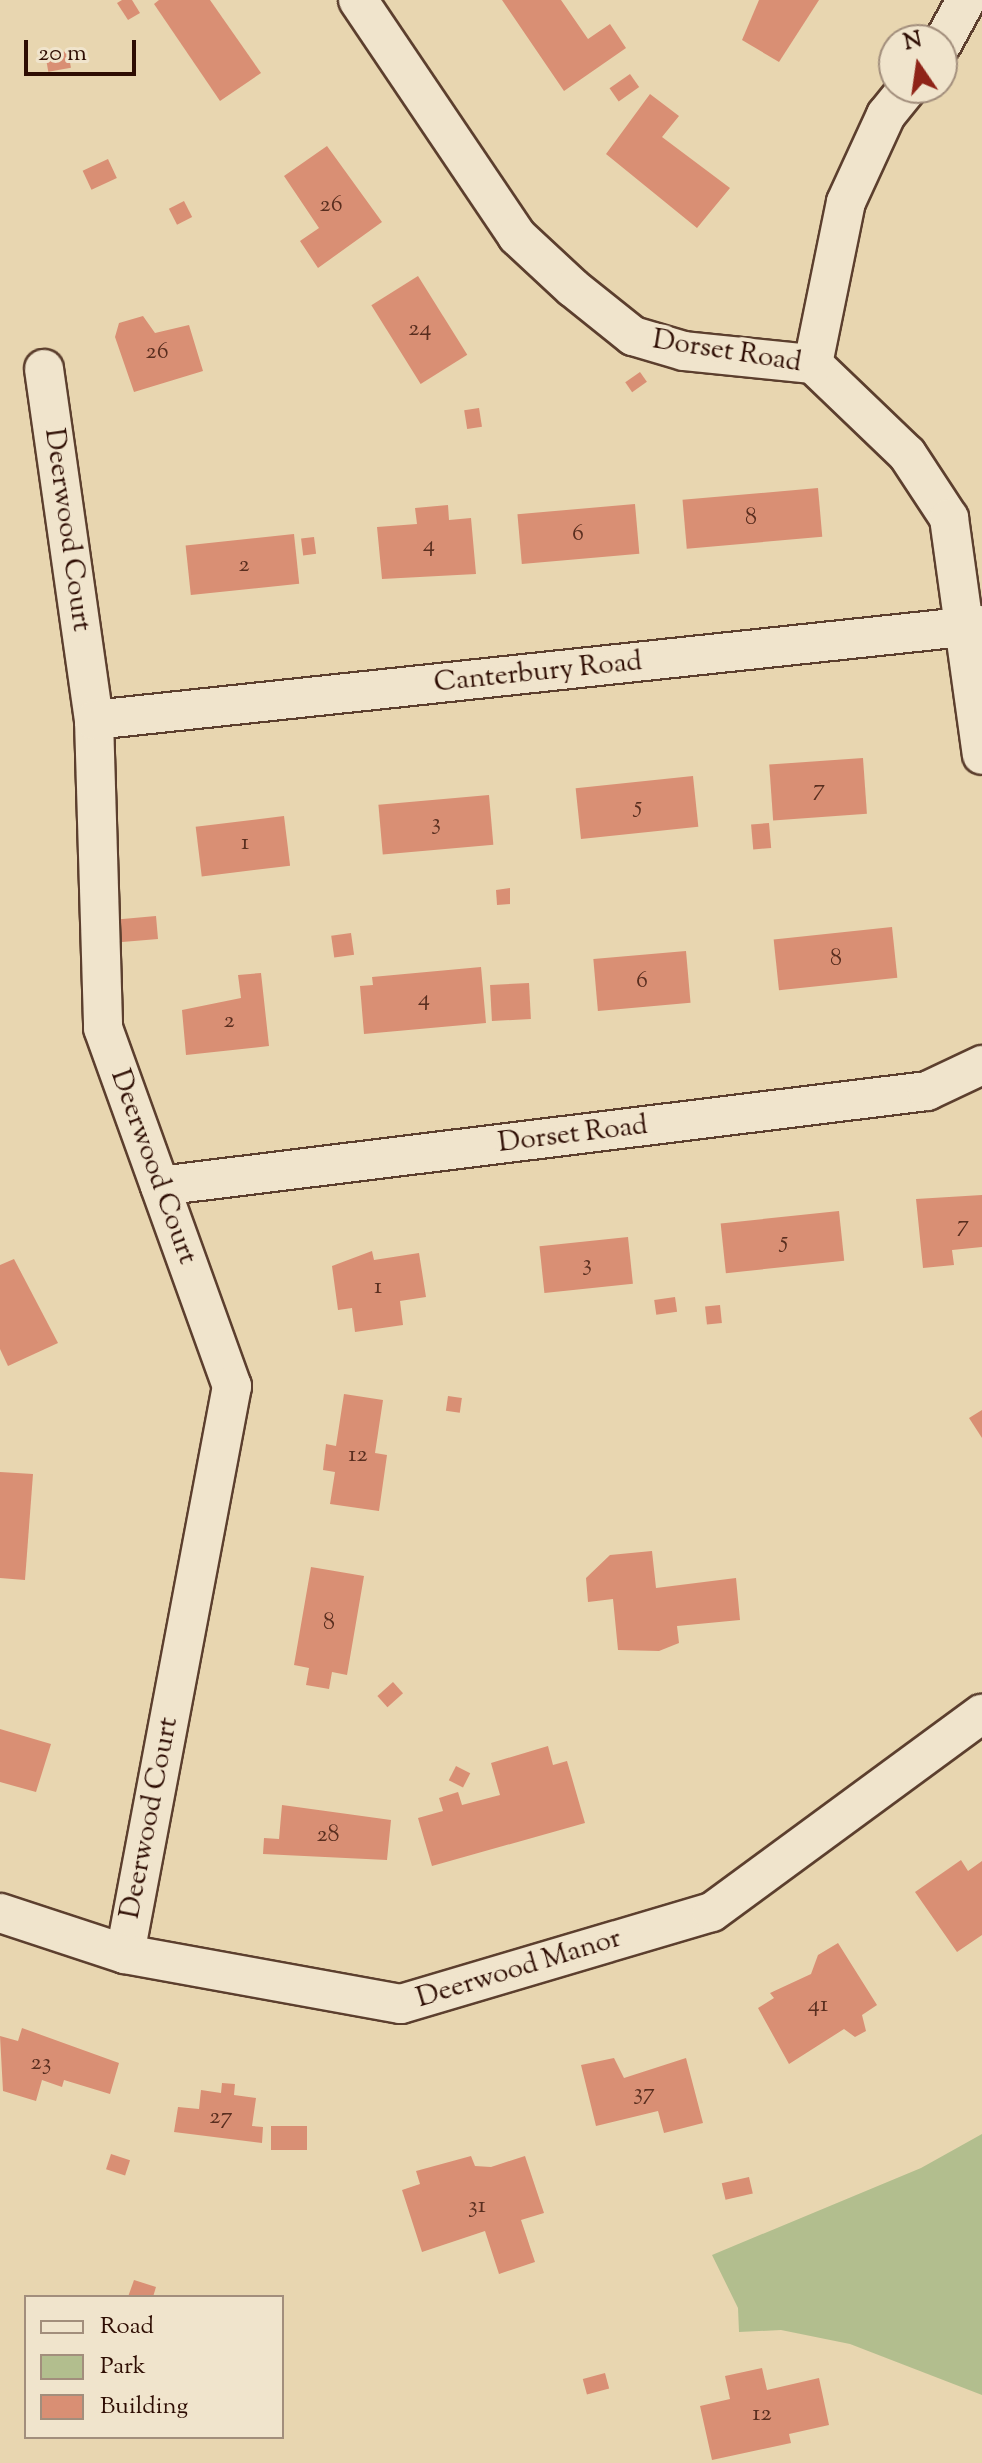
<!DOCTYPE html>
<style>
body{margin:0}
#map{position:relative;width:982px;height:2463px;overflow:hidden;background:#e8d6b0;font-family:"Sorts Mill Goudy",serif}
div>[style]{position:absolute}
[style*='--x']{left:calc(var(--x)*1px);top:calc(var(--y)*1px);width:calc(var(--w)*1px);rotate:calc(var(--a)*1deg)}
.green>*{inset:0;background:#b2be8e}
.building>*{inset:0;background:#d98f74;transform-origin:0 0}
.roads{filter:drop-shadow(2px 0 #5c3f2e) drop-shadow(-2px 0 #5c3f2e) drop-shadow(0 2px #5c3f2e) drop-shadow(0 -2px #5c3f2e)}
.minor>*{height:38px;margin:-19px;padding:0 19px;transform-origin:19px;border-radius:19px;background:#f0e4cc}
span{translate:-50% -50%;white-space:nowrap;text-align:center;line-height:1.15;-webkit-text-stroke:8px #f0e4cc;paint-order:stroke}
.number-label{font-size:24px;color:#592e1f}
.number-label span{-webkit-text-stroke-width:0}
.street-label{font-size:28px;color:#2e0d03}
.legend{position:absolute;left:24px;top:2295px;width:260px;height:144px;box-sizing:border-box;background:#f0e4cc;border:2px solid #a28e7c;margin:0;padding:10px 14px;list-style:none;font-size:24px;color:#2e0d03}
.legend li{display:flex;align-items:center;gap:16px;height:40px}
.legend b{width:40px;border:2px solid #a28e7c}
.north{position:absolute;left:878px;top:24px;width:80px;height:80px;box-sizing:border-box;background:#f0e4cc;border:2px solid #a28e7c;border-radius:50%;rotate:347deg;font-size:22px;font-weight:700;line-height:32px;text-align:center;color:#2e0d03}
.north::after{content:'';display:block;margin:auto;width:28px;height:36px;background:#8f2418;clip-path:polygon(50% 0,100% 100%,50% 72%,0 100%)}
.scale{position:absolute;left:24px;top:40px;width:112px;height:36px;box-sizing:border-box;border:4px solid #2e0d03;border-top:0;padding-left:10px;font-size:24px;line-height:28px;white-space:nowrap;color:#2e0d03;-webkit-text-stroke:6px #f0e4cc;paint-order:stroke}
</style>
<div id="map">
<div class="green">
<i style="clip-path:polygon(982px 2134px,982px 2395px,850px 2344px,781px 2330px,739px 2332px,738px 2308px,712px 2255px,921px 2168px)"></i>
</div>
<div class="building">
<i style="clip-path:polygon(122px 0,132px 0,140px 13px,128px 20px,117px 3px)"></i>
<i style="clip-path:polygon(159px 0,210px 0,261px 73px,220px 101px,154px 4px)"></i>
<i style="clip-path:polygon(502px 0,561px 0,588px 39px,610px 24px,626px 48px,564px 91px)"></i>
<i style="clip-path:polygon(759px 0,819px 0,779px 62px,742px 40px)"></i>
<i style="left:68px;top:51px;width:17px;height:23px;rotate:80deg"></i>
<i style="left:630px;top:74px;width:16px;height:25px;rotate:55deg"></i>
<i style="clip-path:polygon(650px 94px,679px 116px,662px 137px,730px 188px,697px 228px,606px 154px)"></i>
<i style="clip-path:polygon(327px 146px,382px 222px,318px 268px,300px 241px,319px 228px,284px 176px)"></i>
<i style="left:108px;top:159px;width:21px;height:28px;rotate:65deg"></i>
<i style="left:184px;top:201px;width:18px;height:17px;rotate:63deg"></i>
<i style="left:418px;top:276px;width:93px;height:55px;rotate:58deg"></i>
<i style="clip-path:polygon(143px 316px,155px 333px,189px 325px,203px 371px,134px 392px,115px 337px,119px 323px)"></i>
<i style="left:640px;top:372px;width:12px;height:18px;rotate:55deg"></i>
<i style="left:479px;top:408px;width:19px;height:15px;rotate:81deg"></i>
<i style="left:818px;top:488px;width:49px;height:136px;rotate:85deg"></i>
<i style="left:635px;top:504px;width:50px;height:118px;rotate:85deg"></i>
<i style="clip-path:polygon(448px 505px,449px 520px,471px 518px,476px 574px,382px 579px,377px 527px,417px 524px,415px 508px)"></i>
<i style="left:294px;top:534px;width:50px;height:109px;rotate:84deg"></i>
<i style="left:314px;top:537px;width:17px;height:13px;rotate:83deg"></i>
<i style="left:863px;top:758px;width:56px;height:94px;rotate:86deg"></i>
<i style="left:693px;top:776px;width:51px;height:118px;rotate:84deg"></i>
<i style="left:489px;top:795px;width:50px;height:111px;rotate:85deg"></i>
<i style="left:284px;top:816px;width:50px;height:89px;rotate:83deg"></i>
<i style="left:769px;top:823px;width:25px;height:18px;rotate:85deg"></i>
<i style="clip-path:polygon(510px 888px,510px 904px,497px 905px,496px 890px)"></i>
<i style="left:156px;top:916px;width:23px;height:42px;rotate:85deg"></i>
<i style="left:892px;top:927px;width:51px;height:119px;rotate:84deg"></i>
<i style="left:351px;top:933px;width:22px;height:20px;rotate:82deg"></i>
<i style="left:686px;top:951px;width:52px;height:93px;rotate:85deg"></i>
<i style="clip-path:polygon(481px 967px,486px 1023px,364px 1034px,360px 986px,373px 985px,372px 977px)"></i>
<i style="clip-path:polygon(261px 973px,269px 1046px,186px 1055px,182px 1010px,241px 998px,238px 975px)"></i>
<i style="left:529px;top:983px;width:36px;height:39px;rotate:87deg"></i>
<i style="clip-path:polygon(982px 1195px,982px 1247px,952px 1250px,954px 1265px,923px 1268px,916px 1199px)"></i>
<i style="left:839px;top:1211px;width:50px;height:119px;rotate:84deg"></i>
<i style="left:628px;top:1237px;width:47px;height:89px;rotate:84deg"></i>
<i style="clip-path:polygon(372px 1251px,374px 1260px,419px 1253px,426px 1297px,400px 1301px,403px 1325px,355px 1332px,352px 1308px,338px 1310px,332px 1266px)"></i>
<i style="clip-path:polygon(14px 1259px,58px 1343px,8px 1366px,0 1349px,0 1265px)"></i>
<i style="left:675px;top:1297px;width:15px;height:21px;rotate:82deg"></i>
<i style="left:720px;top:1305px;width:18px;height:15px;rotate:84deg"></i>
<i style="clip-path:polygon(344px 1394px,383px 1400px,375px 1453px,387px 1455px,379px 1511px,330px 1504px,335px 1472px,323px 1470px,326px 1444px,336px 1446px)"></i>
<i style="left:448px;top:1396px;width:14px;height:15px;rotate:8deg"></i>
<i style="clip-path:polygon(982px 1410px,982px 1438px,969px 1418px)"></i>
<i style="clip-path:polygon(0 1472px,33px 1474px,25px 1580px,0 1578px)"></i>
<i style="clip-path:polygon(652px 1551px,656px 1588px,736px 1578px,740px 1620px,677px 1626px,679px 1643px,659px 1651px,618px 1650px,613px 1599px,588px 1602px,586px 1578px,610px 1555px)"></i>
<i style="clip-path:polygon(311px 1567px,364px 1576px,347px 1675px,332px 1672px,329px 1689px,306px 1685px,309px 1668px,294px 1665px)"></i>
<i style="left:393px;top:1682px;width:15px;height:21px;rotate:48deg"></i>
<i style="clip-path:polygon(0 1729px,51px 1744px,36px 1792px,0 1782px)"></i>
<i style="clip-path:polygon(548px 1746px,553px 1765px,567px 1761px,585px 1823px,432px 1866px,418px 1818px,443px 1811px,439px 1798px,458px 1792px,462px 1805px,500px 1795px,491px 1763px)"></i>
<i style="left:456px;top:1766px;width:16px;height:16px;rotate:27deg"></i>
<i style="clip-path:polygon(282px 1805px,391px 1820px,387px 1860px,263px 1854px,264px 1838px,279px 1839px)"></i>
<i style="clip-path:polygon(961px 1860px,968px 1871px,982px 1861px,982px 1935px,957px 1952px,915px 1892px)"></i>
<i style="clip-path:polygon(838px 1943px,877px 2005px,862px 2015px,866px 2031px,855px 2037px,844px 2029px,789px 2064px,758px 2008px,774px 1998px,770px 1993px,811px 1974px,818px 1955px)"></i>
<i style="clip-path:polygon(22px 2028px,119px 2063px,110px 2094px,64px 2080px,62px 2087px,42px 2080px,36px 2101px,3px 2091px,0 2036px,18px 2041px)"></i>
<i style="clip-path:polygon(614px 2058px,624px 2078px,686px 2058px,703px 2123px,664px 2133px,658px 2111px,596px 2126px,581px 2065px)"></i>
<i style="clip-path:polygon(222px 2083px,235px 2084px,234px 2095px,256px 2098px,252px 2126px,263px 2127px,262px 2143px,174px 2132px,178px 2107px,199px 2109px,201px 2090px,221px 2093px)"></i>
<i style="left:271px;top:2126px;width:36px;height:24px"></i>
<i style="left:111px;top:2154px;width:20px;height:16px;rotate:18deg"></i>
<i style="clip-path:polygon(471px 2156px,475px 2166px,491px 2167px,525px 2156px,544px 2213px,521px 2220px,535px 2262px,499px 2274px,485px 2231px,422px 2252px,402px 2190px,420px 2184px,416px 2171px)"></i>
<i style="left:749px;top:2177px;width:17px;height:28px;rotate:77deg"></i>
<i style="clip-path:polygon(134px 2280px,156px 2287px,153px 2297px,128px 2297px)"></i>
<i style="clip-path:polygon(762px 2368px,767px 2390px,819px 2378px,829px 2425px,789px 2434px,791px 2443px,712px 2460px,700px 2406px,730px 2399px,725px 2376px)"></i>
<i style="left:605px;top:2373px;width:16px;height:23px;rotate:75deg"></i>
</div>
<div class="roads">
<div class="minor">
<i style="--x:358;--y:0;--w:285;--a:56"></i>
<i style="--x:517;--y:236;--w:76;--a:42.9"></i>
<i style="--x:573;--y:288;--w:77;--a:38.7"></i>
<i style="--x:633;--y:336;--w:53;--a:16.4"></i>
<i style="--x:684;--y:351;--w:130;--a:5.8"></i>
<i style="--x:813;--y:364;--w:130;--a:43.8"></i>
<i style="--x:907;--y:454;--w:77;--a:56.7"></i>
<i style="--x:949;--y:518;--w:239;--a:82.1"></i>
<i style="--x:942;--y:44;--w:50;--a:-61.4"></i>
<i style="--x:813;--y:364;--w:165;--a:-78.5"></i>
<i style="--x:846;--y:202;--w:96;--a:-65.3"></i>
<i style="--x:886;--y:115;--w:35;--a:-51"></i>
<i style="--x:44;--y:369;--w:355;--a:81.9"></i>
<i style="--x:94;--y:720;--w:308;--a:88.3"></i>
<i style="--x:103;--y:1028;--w:381;--a:70.2"></i>
<i style="--x:232;--y:1386;--w:578;--a:100.67"></i>
<i style="--x:94;--y:720;--w:893;--a:-6.11"></i>
<i style="--x:160;--y:1186;--w:773;--a:-7.06"></i>
<i style="--x:927;--y:1091;--w:61;--a:-25.3"></i>
<i style="--x:0;--y:1913;--w:132;--a:18.2"></i>
<i style="--x:125;--y:1954;--w:280;--a:10.3"></i>
<i style="--x:401;--y:2004;--w:324;--a:-16.5"></i>
<i style="--x:712;--y:1912;--w:335;--a:-36.3"></i>
</div>
</div>
<div class="number-label">
<span style="left:331px;top:206px">26</span>
<span style="left:420px;top:330px">24</span>
<span style="left:157px;top:353px">26</span>
<span style="left:751px;top:519px">8</span>
<span style="left:578px;top:535px">6</span>
<span style="left:429px;top:546px">4</span>
<span style="left:244px;top:566px">2</span>
<span style="left:819px;top:790px">7</span>
<span style="left:638px;top:807px">5</span>
<span style="left:436px;top:824px">3</span>
<span style="left:245px;top:844px">1</span>
<span style="left:836px;top:960px">8</span>
<span style="left:642px;top:982px">6</span>
<span style="left:424px;top:1000px">4</span>
<span style="left:229px;top:1022px">2</span>
<span style="left:963px;top:1226px">7</span>
<span style="left:784px;top:1242px">5</span>
<span style="left:587px;top:1265px">3</span>
<span style="left:378px;top:1288px">1</span>
<span style="left:358px;top:1456px">12</span>
<span style="left:329px;top:1624px">8</span>
<span style="left:328px;top:1836px">28</span>
<span style="left:818px;top:2006px">41</span>
<span style="left:41px;top:2064px">23</span>
<span style="left:644px;top:2094px">37</span>
<span style="left:221px;top:2118px">27</span>
<span style="left:477px;top:2207px">31</span>
<span style="left:762px;top:2415px">12</span>
</div>
<div class="street-label">
<span style="left:727px;top:352px;rotate:9deg">Dorset Road</span>
<span style="left:67px;top:530px;rotate:82deg">Deerwood Court</span>
<span style="left:538px;top:673px;rotate:-6deg">Canterbury Road</span>
<span style="left:573px;top:1135px;rotate:-7deg">Dorset Road</span>
<span style="left:153px;top:1167px;rotate:70deg">Deerwood Court</span>
<span style="left:150px;top:1818px;rotate:-79deg">Deerwood Court</span>
<span style="left:519px;top:1969px;rotate:-17deg">Deerwood Manor</span>
</div>
<ul class="legend">
<li><b style="height:10px;background:#f0e4cc"></b>Road</li>
<li><b style="height:22px;background:#b2be8e"></b>Park</li>
<li><b style="height:22px;background:#d98f74"></b>Building</li>
</ul>
<div class="north">N</div>
<div class="scale">20 m</div>
</div>
